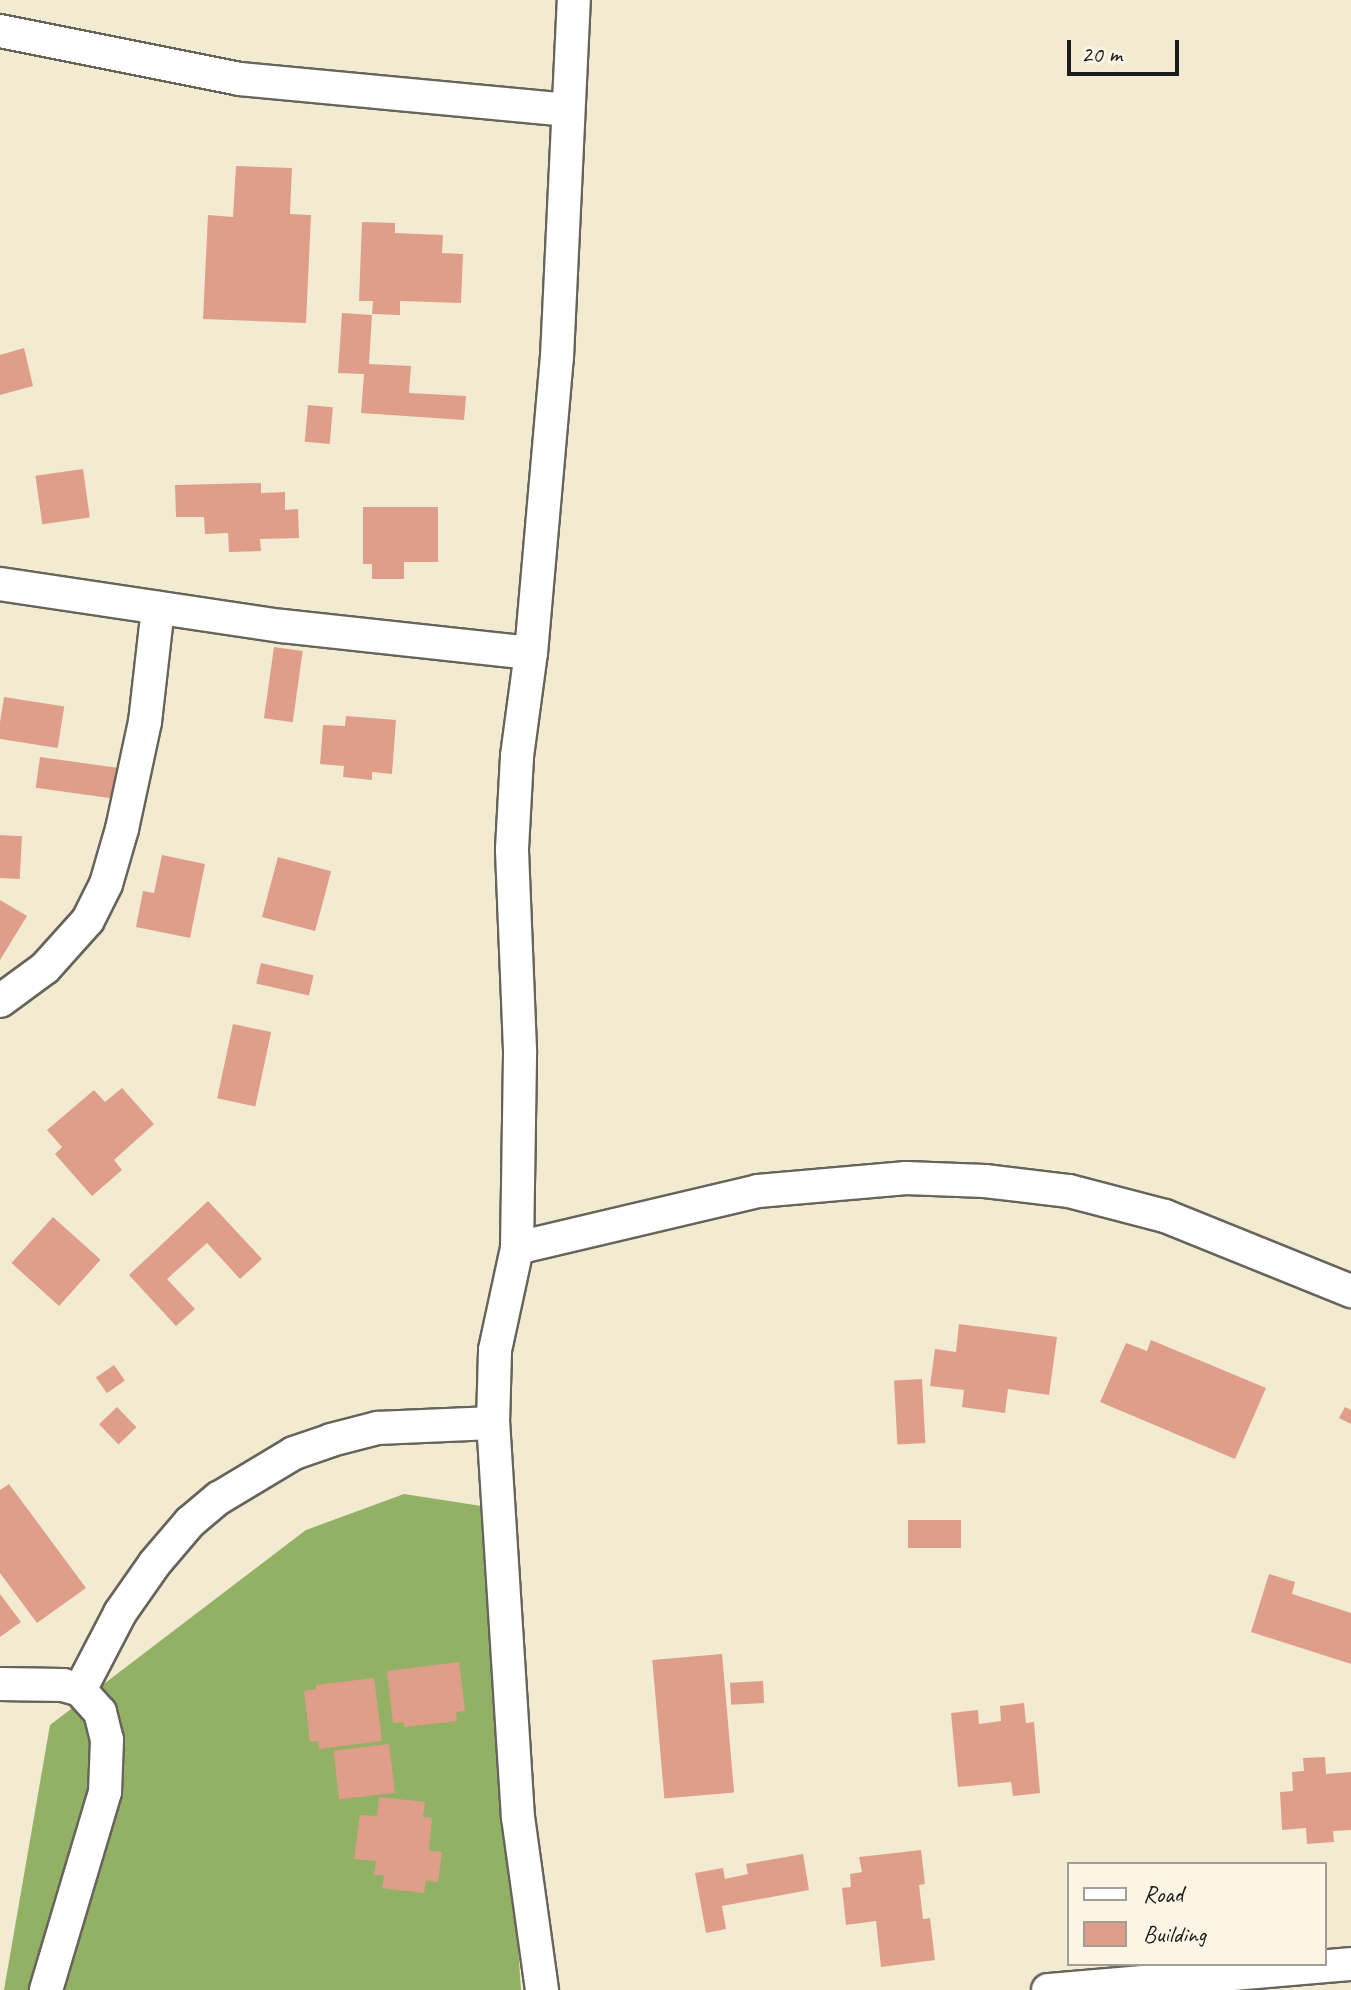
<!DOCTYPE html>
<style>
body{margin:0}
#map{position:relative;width:1351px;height:1990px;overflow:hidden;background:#f3ebd1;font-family:Caveat,sans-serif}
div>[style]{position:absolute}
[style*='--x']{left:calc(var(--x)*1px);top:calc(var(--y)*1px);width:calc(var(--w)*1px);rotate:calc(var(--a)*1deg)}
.forest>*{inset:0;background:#92b165}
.building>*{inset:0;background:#df9e89;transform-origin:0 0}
.roads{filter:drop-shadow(2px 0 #67645b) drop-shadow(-2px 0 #67645b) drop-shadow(0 2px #67645b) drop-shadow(0 -2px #67645b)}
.minor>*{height:32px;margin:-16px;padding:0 16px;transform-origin:16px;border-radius:16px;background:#fff}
span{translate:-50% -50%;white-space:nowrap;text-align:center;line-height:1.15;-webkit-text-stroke:6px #fcf5e5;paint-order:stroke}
.legend{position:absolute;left:1067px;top:1862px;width:260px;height:104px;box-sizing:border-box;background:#fcf5e5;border:2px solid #a29e95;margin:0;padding:10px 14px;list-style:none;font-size:24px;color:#1c1c1c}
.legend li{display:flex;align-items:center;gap:16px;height:40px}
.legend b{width:40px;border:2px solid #a29e95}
.scale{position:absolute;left:1067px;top:40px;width:112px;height:36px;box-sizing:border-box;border:4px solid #1c1c1c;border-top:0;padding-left:10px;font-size:24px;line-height:28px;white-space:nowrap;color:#1c1c1c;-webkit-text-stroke:6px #fcf5e5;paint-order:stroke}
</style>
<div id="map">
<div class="forest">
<i style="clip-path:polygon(404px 1494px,488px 1507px,521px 1990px,4px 1990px,50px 1725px,306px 1530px)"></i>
</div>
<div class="building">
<i style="clip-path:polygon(236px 166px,292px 168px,290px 214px,311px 215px,306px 323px,203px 319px,208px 215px,233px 217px)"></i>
<i style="clip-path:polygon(362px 222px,395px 223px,395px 233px,443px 235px,442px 253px,463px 254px,461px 303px,400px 301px,400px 315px,372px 314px,373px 301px,359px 301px)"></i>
<i style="clip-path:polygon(342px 313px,372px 315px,369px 364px,411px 366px,409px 393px,466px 396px,464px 420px,361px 413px,364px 374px,338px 373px)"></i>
<i style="clip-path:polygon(24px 348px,33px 386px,0 395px,0 355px)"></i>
<i style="left:308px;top:405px;width:25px;height:37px;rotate:5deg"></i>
<i style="left:83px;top:469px;width:49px;height:48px;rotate:82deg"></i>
<i style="clip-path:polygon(261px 483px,261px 493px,285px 492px,285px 510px,298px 509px,299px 538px,260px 539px,261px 551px,229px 552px,228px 533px,205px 534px,204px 517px,176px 517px,175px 485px)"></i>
<i style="clip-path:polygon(363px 507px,438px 507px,438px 562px,404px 562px,404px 579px,372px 579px,372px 564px,363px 564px)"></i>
<i style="left:274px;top:647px;width:29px;height:72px;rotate:8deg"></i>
<i style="left:4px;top:697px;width:61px;height:42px;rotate:9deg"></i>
<i style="clip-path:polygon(346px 716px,396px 720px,392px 774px,372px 772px,372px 780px,343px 777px,344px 766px,320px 764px,323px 725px,345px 726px)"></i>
<i style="left:40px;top:757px;width:85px;height:31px;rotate:8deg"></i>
<i style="left:0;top:835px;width:22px;height:43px;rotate:3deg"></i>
<i style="clip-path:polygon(162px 855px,205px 864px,190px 938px,136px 927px,143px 891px,154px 893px)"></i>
<i style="left:278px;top:857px;width:55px;height:62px;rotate:15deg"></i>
<i style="clip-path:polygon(0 900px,27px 916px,0 960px)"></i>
<i style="left:261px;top:963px;width:54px;height:21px;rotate:13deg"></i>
<i style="left:233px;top:1024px;width:39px;height:76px;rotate:12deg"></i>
<i style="clip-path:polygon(122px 1088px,154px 1124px,114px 1160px,122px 1170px,92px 1196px,55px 1154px,62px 1147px,47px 1130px,94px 1090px,105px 1102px)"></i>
<i style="clip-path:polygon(208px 1201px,262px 1259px,240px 1279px,207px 1243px,167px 1279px,195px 1309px,176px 1326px,129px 1275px)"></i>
<i style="left:53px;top:1217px;width:64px;height:62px;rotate:42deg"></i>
<i style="clip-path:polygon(959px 1324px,1057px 1337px,1049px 1395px,1008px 1389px,1005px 1413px,962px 1407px,964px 1390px,930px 1386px,935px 1349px,956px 1352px)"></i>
<i style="clip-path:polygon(1151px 1340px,1266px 1388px,1235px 1459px,1100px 1402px,1126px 1343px,1147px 1351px)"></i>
<i style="left:114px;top:1365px;width:19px;height:22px;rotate:55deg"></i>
<i style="left:922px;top:1379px;width:64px;height:28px;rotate:87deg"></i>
<i style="left:117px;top:1407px;width:28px;height:25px;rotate:46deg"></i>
<i style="clip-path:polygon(1345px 1407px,1351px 1410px,1351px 1424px,1339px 1418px)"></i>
<i style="clip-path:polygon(9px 1484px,86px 1588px,37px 1623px,0 1573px,0 1490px)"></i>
<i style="left:908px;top:1520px;width:53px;height:28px"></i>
<i style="clip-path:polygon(1269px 1574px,1295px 1582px,1292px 1594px,1351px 1613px,1351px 1664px,1251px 1632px)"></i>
<i style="clip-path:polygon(0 1594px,21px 1622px,0 1637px)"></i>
<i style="left:722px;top:1654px;width:139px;height:70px;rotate:85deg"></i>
<i style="clip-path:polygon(459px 1662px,465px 1711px,456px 1712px,457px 1721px,404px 1727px,404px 1722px,393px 1723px,387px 1671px)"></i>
<i style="clip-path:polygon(374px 1678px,382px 1741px,319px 1749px,318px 1741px,310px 1742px,304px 1691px,316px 1689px,316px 1685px)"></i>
<i style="left:763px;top:1681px;width:22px;height:33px;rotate:87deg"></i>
<i style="clip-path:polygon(1024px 1703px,1026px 1723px,1034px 1722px,1040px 1793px,1013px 1796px,1011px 1782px,958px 1787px,951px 1713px,978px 1710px,979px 1724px,1001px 1721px,1000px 1706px)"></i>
<i style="left:389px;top:1744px;width:49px;height:56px;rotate:83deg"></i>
<i style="clip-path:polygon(1325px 1757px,1326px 1774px,1351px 1772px,1351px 1830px,1333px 1831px,1334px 1842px,1307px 1844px,1306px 1828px,1282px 1830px,1280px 1792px,1293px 1791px,1292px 1772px,1304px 1771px,1303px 1758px)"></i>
<i style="clip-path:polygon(379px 1797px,425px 1802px,423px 1817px,432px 1818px,429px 1851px,442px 1852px,438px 1882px,426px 1880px,424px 1893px,382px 1888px,384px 1875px,374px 1875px,376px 1861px,354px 1859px,360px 1815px,377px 1816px)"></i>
<i style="clip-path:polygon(921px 1850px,925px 1884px,919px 1885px,923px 1919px,930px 1918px,935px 1960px,881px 1967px,876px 1921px,846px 1925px,842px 1888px,851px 1887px,850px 1874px,862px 1872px,859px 1857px)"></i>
<i style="clip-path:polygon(803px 1854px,809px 1890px,722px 1906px,726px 1929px,706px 1933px,695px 1873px,723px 1868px,725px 1879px,748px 1874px,746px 1864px)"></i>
</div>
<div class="roads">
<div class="minor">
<i style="--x:0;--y:31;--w:245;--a:11.3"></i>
<i style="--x:240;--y:79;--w:327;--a:5.4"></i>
<i style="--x:0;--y:584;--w:285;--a:8.5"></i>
<i style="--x:282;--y:626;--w:250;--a:6.2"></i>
<i style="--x:0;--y:1001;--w:56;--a:-36.3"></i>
<i style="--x:45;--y:968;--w:64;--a:-48.1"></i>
<i style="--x:88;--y:920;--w:40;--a:-63.4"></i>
<i style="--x:106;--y:884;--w:57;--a:-73.8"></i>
<i style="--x:122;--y:829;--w:109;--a:-77.9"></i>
<i style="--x:145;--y:722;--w:115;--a:-83.5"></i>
<i style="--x:517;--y:1248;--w:248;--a:-13.3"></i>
<i style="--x:758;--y:1191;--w:149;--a:-5"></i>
<i style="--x:906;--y:1178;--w:79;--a:2.2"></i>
<i style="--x:985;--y:1181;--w:85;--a:6.8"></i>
<i style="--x:1069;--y:1191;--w:99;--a:14.6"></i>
<i style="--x:1165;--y:1216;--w:201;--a:22"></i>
<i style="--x:0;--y:1684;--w:63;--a:0.9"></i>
<i style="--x:63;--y:1685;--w:18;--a:16"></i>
<i style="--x:80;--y:1690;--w:30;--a:48"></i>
<i style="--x:100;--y:1712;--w:29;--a:76"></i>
<i style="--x:107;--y:1740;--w:52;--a:92.2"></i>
<i style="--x:105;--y:1792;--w:207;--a:106.6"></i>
<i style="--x:80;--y:1690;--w:87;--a:-62.5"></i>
<i style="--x:120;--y:1613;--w:61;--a:-55"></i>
<i style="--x:155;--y:1563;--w:54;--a:-49.5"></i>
<i style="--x:190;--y:1522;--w:38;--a:-40"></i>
<i style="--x:219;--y:1498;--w:87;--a:-31"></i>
<i style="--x:294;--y:1453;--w:39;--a:-19"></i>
<i style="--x:331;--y:1440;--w:48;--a:-14.6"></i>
<i style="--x:377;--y:1428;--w:116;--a:-2.5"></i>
<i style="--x:542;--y:1990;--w:174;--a:-97.9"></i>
<i style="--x:518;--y:1818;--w:396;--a:-93.6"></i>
<i style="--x:493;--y:1423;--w:73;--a:-88.4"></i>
<i style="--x:495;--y:1350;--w:104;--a:-77.8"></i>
<i style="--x:517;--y:1248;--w:198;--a:-89.1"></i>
<i style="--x:520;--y:1050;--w:201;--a:-92.3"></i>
<i style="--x:512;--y:849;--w:93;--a:-86.9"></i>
<i style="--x:517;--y:756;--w:104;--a:-82.3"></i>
<i style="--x:531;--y:653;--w:297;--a:-85"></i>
<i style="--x:557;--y:357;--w:357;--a:-87.3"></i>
<i style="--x:1048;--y:1990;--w:304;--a:-4.9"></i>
</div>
</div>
<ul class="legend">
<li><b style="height:10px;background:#fff"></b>Road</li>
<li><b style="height:22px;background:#df9e89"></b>Building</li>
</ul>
<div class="scale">20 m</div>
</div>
